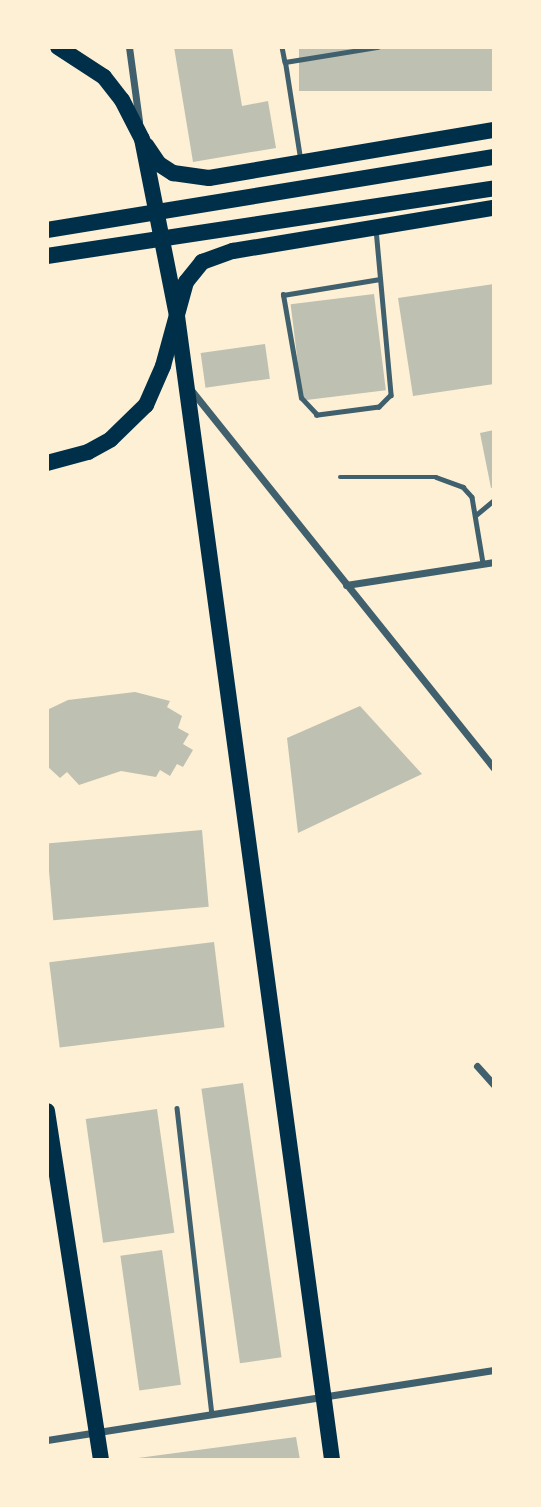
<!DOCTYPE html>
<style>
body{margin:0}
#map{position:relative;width:541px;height:1507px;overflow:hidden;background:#fdf0d5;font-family:"Asap Condensed",sans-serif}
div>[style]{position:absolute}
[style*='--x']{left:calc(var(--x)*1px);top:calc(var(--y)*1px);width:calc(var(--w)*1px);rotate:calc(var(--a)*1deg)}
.building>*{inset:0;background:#bec0b2;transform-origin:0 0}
.service>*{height:4.5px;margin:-2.25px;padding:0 2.25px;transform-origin:2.25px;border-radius:2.25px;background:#3f606c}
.minor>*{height:7px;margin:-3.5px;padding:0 3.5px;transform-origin:3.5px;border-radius:3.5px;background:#3f606c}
.primary>*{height:16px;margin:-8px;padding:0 8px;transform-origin:8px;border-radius:8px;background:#003049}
span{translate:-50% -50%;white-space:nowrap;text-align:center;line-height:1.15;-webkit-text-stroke:5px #fdf0d5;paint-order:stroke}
.frame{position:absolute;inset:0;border:49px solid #fdf0d5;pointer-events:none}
</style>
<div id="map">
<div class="building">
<i style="clip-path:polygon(174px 47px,232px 47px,242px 106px,268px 101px,276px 148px,193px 162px)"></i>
<i style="left:494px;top:47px;width:44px;height:195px;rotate:90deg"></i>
<i style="clip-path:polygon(494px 284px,494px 384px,413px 396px,398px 298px)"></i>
<i style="left:374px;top:294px;width:97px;height:84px;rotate:83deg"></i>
<i style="left:265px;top:344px;width:35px;height:65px;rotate:82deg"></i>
<i style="clip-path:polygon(494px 430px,494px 487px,491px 488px,480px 433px)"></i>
<i style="clip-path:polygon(135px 692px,170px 701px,167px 707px,182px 716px,178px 728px,189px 734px,183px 744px,193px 750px,183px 767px,177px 764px,170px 776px,160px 770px,156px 777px,121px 771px,79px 785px,67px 772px,60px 778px,47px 766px,47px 710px,68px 700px)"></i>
<i style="clip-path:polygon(360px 706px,422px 774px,298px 833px,287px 738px)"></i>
<i style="left:202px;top:830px;width:77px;height:156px;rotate:85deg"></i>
<i style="left:214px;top:942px;width:86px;height:166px;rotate:83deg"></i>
<i style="left:243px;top:1083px;width:277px;height:42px;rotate:82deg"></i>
<i style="left:157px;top:1109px;width:125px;height:72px;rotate:82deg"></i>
<i style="left:162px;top:1250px;width:136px;height:42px;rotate:82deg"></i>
<i style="clip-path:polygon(296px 1437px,300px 1460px,138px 1460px,138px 1458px)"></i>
</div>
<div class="service">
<i style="--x:282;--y:47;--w:15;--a:79"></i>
<i style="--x:300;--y:158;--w:97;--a:-98.9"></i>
<i style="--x:285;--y:62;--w:94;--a:-9.2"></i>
<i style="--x:376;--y:229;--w:167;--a:84.8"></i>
<i style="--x:391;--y:395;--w:17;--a:135"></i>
<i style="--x:379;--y:407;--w:63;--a:172.6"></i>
<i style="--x:317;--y:415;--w:23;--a:-133"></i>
<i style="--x:301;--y:398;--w:105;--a:-99.9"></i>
<i style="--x:283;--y:295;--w:98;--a:-9.4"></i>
<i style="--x:340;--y:477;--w:96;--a:0"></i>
<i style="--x:436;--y:477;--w:29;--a:20"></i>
<i style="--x:463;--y:487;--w:13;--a:48"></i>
<i style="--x:472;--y:497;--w:67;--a:80.5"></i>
<i style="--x:476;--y:515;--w:23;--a:-40"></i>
<i style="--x:177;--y:1108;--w:307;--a:83.5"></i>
</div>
<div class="minor">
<i style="--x:129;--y:47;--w:75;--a:82.3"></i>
<i style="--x:191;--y:390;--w:484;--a:51.3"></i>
<i style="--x:346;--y:585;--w:150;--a:-8.8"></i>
<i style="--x:477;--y:1066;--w:25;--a:48"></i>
<i style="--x:47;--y:1440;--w:452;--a:-8.9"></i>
</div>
<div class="primary">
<i style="--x:58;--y:47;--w:55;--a:33.1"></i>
<i style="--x:104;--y:77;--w:29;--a:52"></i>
<i style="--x:122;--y:100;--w:44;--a:62.9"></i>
<i style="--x:142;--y:139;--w:180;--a:78.8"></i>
<i style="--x:177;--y:316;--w:1154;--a:82.28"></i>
<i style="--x:146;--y:145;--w:23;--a:56"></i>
<i style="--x:159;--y:164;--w:17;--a:33"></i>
<i style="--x:173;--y:173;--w:36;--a:8"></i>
<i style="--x:209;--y:178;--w:289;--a:-9.6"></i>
<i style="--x:47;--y:230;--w:453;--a:-9.3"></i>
<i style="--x:47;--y:256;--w:452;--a:-8.6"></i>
<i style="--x:47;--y:463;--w:42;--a:-15"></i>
<i style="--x:88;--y:452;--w:26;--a:-29"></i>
<i style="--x:111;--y:439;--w:49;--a:-44.2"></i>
<i style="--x:146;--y:405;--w:43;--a:-66.4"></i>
<i style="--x:163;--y:366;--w:87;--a:-74.7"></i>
<i style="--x:186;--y:282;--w:26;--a:-51"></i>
<i style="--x:202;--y:262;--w:33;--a:-20"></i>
<i style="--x:233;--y:251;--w:265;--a:-9.4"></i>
<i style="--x:47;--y:1111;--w:353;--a:81.2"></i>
</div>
<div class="frame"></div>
</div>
